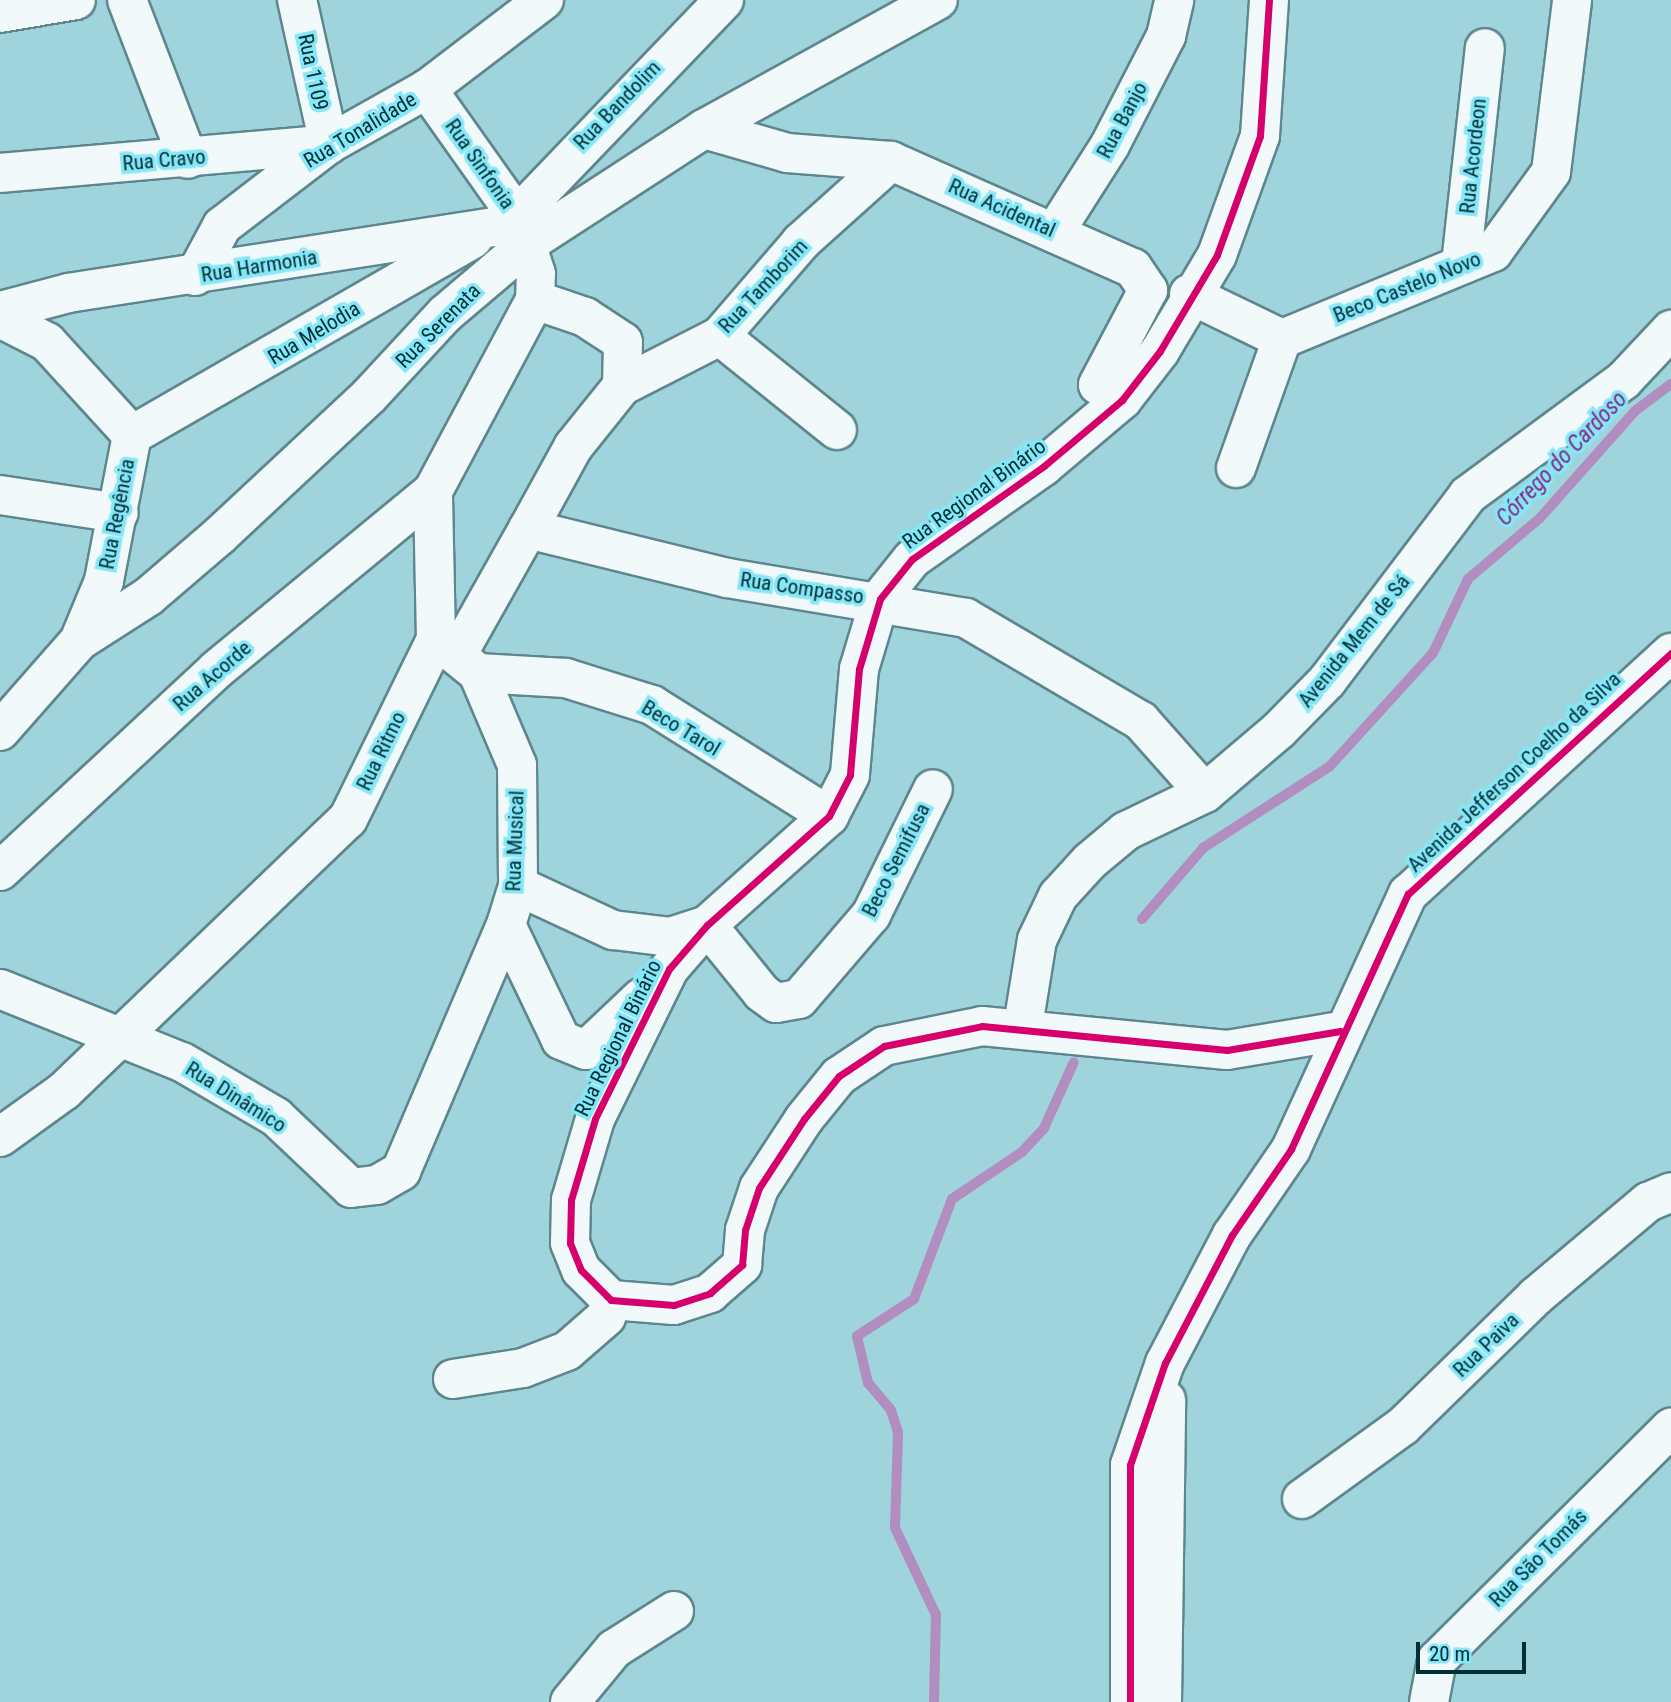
<!DOCTYPE html>
<meta charset="utf-8">
<style>
body{margin:0}
#map{position:relative;width:1671px;height:1702px;overflow:hidden;background:#9fd4dd;font-family:"Roboto Condensed",sans-serif}
div>[style]{position:absolute}
[style*='--x']{left:calc(var(--x)*1px);top:calc(var(--y)*1px);width:calc(var(--w)*1px);rotate:calc(var(--a)*1deg)}
.stream>*{height:10px;margin:-5px;padding:0 5px;transform-origin:5px;border-radius:5px;background:#b18dc0}
.roads{filter:drop-shadow(2px 0 #5e868d) drop-shadow(-2px 0 #5e868d) drop-shadow(0 2px #5e868d) drop-shadow(0 -2px #5e868d)}
.minor>*{height:38px;margin:-19px;padding:0 19px;transform-origin:19px;border-radius:19px;background:#f1f9fa}
.cycleway>*{height:7px;margin:-3.5px;padding:0 3.5px;transform-origin:3.5px;border-radius:3.5px;background:#d6006c}
span{translate:-50% -50%;white-space:nowrap;text-align:center;line-height:1.15;-webkit-text-stroke:7px #85e7f7;paint-order:stroke}
.street-label{font-size:21px;color:#012f36}
.water-label{font-size:23px;color:#852b82;font-style:italic}
.scale{position:absolute;left:1416px;top:1642px;width:110px;height:32px;box-sizing:border-box;border:4px solid #012f36;border-top:0;padding-left:9px;font-size:21px;line-height:24px;white-space:nowrap;color:#012f36;-webkit-text-stroke:5px #85e7f7;paint-order:stroke}
</style>
<div id="map">
<div class="stream">
<i style="--x:1142;--y:919;--w:94;--a:-49.3"></i>
<i style="--x:1203;--y:848;--w:151;--a:-32.8"></i>
<i style="--x:1330;--y:766;--w:153;--a:-47.7"></i>
<i style="--x:1433;--y:653;--w:82;--a:-64.7"></i>
<i style="--x:1468;--y:579;--w:94;--a:-40.3"></i>
<i style="--x:1540;--y:518;--w:143;--a:-48.4"></i>
<i style="--x:1635;--y:411;--w:45;--a:-36.9"></i>
<i style="--x:934;--y:1702;--w:87;--a:-88.7"></i>
<i style="--x:936;--y:1615;--w:96;--a:-115.2"></i>
<i style="--x:895;--y:1528;--w:96;--a:-88.2"></i>
<i style="--x:898;--y:1432;--w:23;--a:-108"></i>
<i style="--x:891;--y:1410;--w:35;--a:-130"></i>
<i style="--x:868;--y:1383;--w:48;--a:-103.2"></i>
<i style="--x:857;--y:1336;--w:68;--a:-33"></i>
<i style="--x:914;--y:1299;--w:107;--a:-69.2"></i>
<i style="--x:952;--y:1199;--w:84;--a:-33.9"></i>
<i style="--x:1022;--y:1152;--w:33;--a:-47"></i>
<i style="--x:1044;--y:1128;--w:72;--a:-65.6"></i>
</div>
<div class="roads">
<div class="minor">
<i style="--x:127;--y:0;--w:170;--a:69"></i>
<i style="--x:1269;--y:0;--w:136;--a:93.8"></i>
<i style="--x:1260;--y:136;--w:127;--a:109.9"></i>
<i style="--x:1217;--y:255;--w:112;--a:120.7"></i>
<i style="--x:1160;--y:351;--w:62;--a:127.8"></i>
<i style="--x:1122;--y:400;--w:102;--a:139.8"></i>
<i style="--x:1044;--y:466;--w:161;--a:144.8"></i>
<i style="--x:912;--y:559;--w:51;--a:128.7"></i>
<i style="--x:880;--y:599;--w:73;--a:106.7"></i>
<i style="--x:859;--y:669;--w:106;--a:94.9"></i>
<i style="--x:850;--y:775;--w:46;--a:117.1"></i>
<i style="--x:829;--y:816;--w:164;--a:138.2"></i>
<i style="--x:707;--y:925;--w:58;--a:130.8"></i>
<i style="--x:669;--y:969;--w:167;--a:116.3"></i>
<i style="--x:595;--y:1119;--w:84;--a:106.5"></i>
<i style="--x:571;--y:1200;--w:43;--a:91.3"></i>
<i style="--x:570;--y:1243;--w:29;--a:68"></i>
<i style="--x:581;--y:1270;--w:42;--a:45"></i>
<i style="--x:611;--y:1300;--w:63;--a:4.5"></i>
<i style="--x:674;--y:1305;--w:38;--a:-18"></i>
<i style="--x:710;--y:1293;--w:43;--a:-41.2"></i>
<i style="--x:742;--y:1265;--w:35;--a:-85"></i>
<i style="--x:745;--y:1230;--w:44;--a:-71.6"></i>
<i style="--x:759;--y:1188;--w:82;--a:-56.9"></i>
<i style="--x:804;--y:1119;--w:55;--a:-50.9"></i>
<i style="--x:839;--y:1076;--w:54;--a:-33.7"></i>
<i style="--x:884;--y:1046;--w:100;--a:-11.5"></i>
<i style="--x:982;--y:1026;--w:246;--a:5.6"></i>
<i style="--x:1227;--y:1050;--w:115;--a:-9.5"></i>
<i style="--x:0;--y:13;--w:77;--a:-9.7"></i>
<i style="--x:704;--y:129;--w:86;--a:16.1"></i>
<i style="--x:787;--y:153;--w:104;--a:4.4"></i>
<i style="--x:891;--y:161;--w:265;--a:23.9"></i>
<i style="--x:1133;--y:268;--w:27;--a:56"></i>
<i style="--x:1148;--y:290;--w:107;--a:117.8"></i>
<i style="--x:1098;--y:385;--w:32;--a:7"></i>
<i style="--x:0;--y:173;--w:330;--a:-5"></i>
<i style="--x:329;--y:144;--w:148;--a:-102.5"></i>
<i style="--x:1054;--y:233;--w:104;--a:-57.5"></i>
<i style="--x:1110;--y:145;--w:123;--a:-62.8"></i>
<i style="--x:1166;--y:36;--w:37;--a:-77"></i>
<i style="--x:1461;--y:264;--w:217;--a:-83.7"></i>
<i style="--x:195;--y:276;--w:57;--a:-61.6"></i>
<i style="--x:222;--y:226;--w:135;--a:-37.5"></i>
<i style="--x:329;--y:144;--w:112;--a:-29.3"></i>
<i style="--x:427;--y:89;--w:147;--a:-37.3"></i>
<i style="--x:1189;--y:294;--w:103;--a:25.8"></i>
<i style="--x:1282;--y:339;--w:228;--a:-22.4"></i>
<i style="--x:1493;--y:252;--w:99;--a:-54.1"></i>
<i style="--x:1551;--y:172;--w:173;--a:-83"></i>
<i style="--x:535;--y:300;--w:53;--a:18.8"></i>
<i style="--x:585;--y:317;--w:45;--a:33.3"></i>
<i style="--x:623;--y:342;--w:44;--a:91.3"></i>
<i style="--x:0;--y:311;--w:70;--a:-14.8"></i>
<i style="--x:68;--y:293;--w:431;--a:-8.8"></i>
<i style="--x:494;--y:227;--w:25;--a:-26"></i>
<i style="--x:517;--y:216;--w:299;--a:-46.2"></i>
<i style="--x:0;--y:318;--w:53;--a:27.1"></i>
<i style="--x:47;--y:342;--w:126;--a:47.6"></i>
<i style="--x:132;--y:435;--w:149;--a:100.9"></i>
<i style="--x:104;--y:581;--w:65;--a:112.6"></i>
<i style="--x:720;--y:336;--w:150;--a:38.8"></i>
<i style="--x:132;--y:435;--w:393;--a:-29.9"></i>
<i style="--x:1236;--y:468;--w:137;--a:-70.4"></i>
<i style="--x:0;--y:495;--w:120;--a:8.6"></i>
<i style="--x:528;--y:529;--w:94;--a:-61.2"></i>
<i style="--x:573;--y:447;--w:78;--a:-51.2"></i>
<i style="--x:622;--y:386;--w:110;--a:-27"></i>
<i style="--x:720;--y:336;--w:124;--a:-49.2"></i>
<i style="--x:801;--y:242;--w:121;--a:-42"></i>
<i style="--x:436;--y:639;--w:54;--a:39"></i>
<i style="--x:478;--y:673;--w:100;--a:67"></i>
<i style="--x:517;--y:765;--w:121;--a:89.5"></i>
<i style="--x:518;--y:886;--w:41;--a:107.1"></i>
<i style="--x:506;--y:925;--w:127;--a:64.4"></i>
<i style="--x:561;--y:1040;--w:27;--a:22"></i>
<i style="--x:586;--y:1050;--w:76;--a:-43.4"></i>
<i style="--x:457;--y:655;--w:145;--a:-60.6"></i>
<i style="--x:528;--y:529;--w:205;--a:13.8"></i>
<i style="--x:727;--y:578;--w:242;--a:9.5"></i>
<i style="--x:966;--y:618;--w:203;--a:30.5"></i>
<i style="--x:1141;--y:721;--w:96;--a:48.4"></i>
<i style="--x:478;--y:673;--w:88;--a:3.3"></i>
<i style="--x:566;--y:678;--w:90;--a:17.4"></i>
<i style="--x:652;--y:705;--w:209;--a:32.1"></i>
<i style="--x:0;--y:731;--w:120;--a:-48.7"></i>
<i style="--x:79;--y:641;--w:83;--a:-32.7"></i>
<i style="--x:149;--y:596;--w:92;--a:-40.6"></i>
<i style="--x:219;--y:536;--w:205;--a:-43"></i>
<i style="--x:369;--y:396;--w:112;--a:-47.2"></i>
<i style="--x:445;--y:314;--w:111;--a:-40.3"></i>
<i style="--x:530;--y:242;--w:207;--a:-33"></i>
<i style="--x:704;--y:129;--w:267;--a:-28.9"></i>
<i style="--x:0;--y:871;--w:295;--a:-42.9"></i>
<i style="--x:216;--y:670;--w:281;--a:-39.5"></i>
<i style="--x:518;--y:886;--w:105;--a:24.9"></i>
<i style="--x:613;--y:930;--w:57;--a:7"></i>
<i style="--x:670;--y:937;--w:39;--a:-18"></i>
<i style="--x:707;--y:925;--w:87;--a:51"></i>
<i style="--x:762;--y:993;--w:17;--a:36"></i>
<i style="--x:776;--y:1003;--w:23;--a:-10"></i>
<i style="--x:799;--y:999;--w:111;--a:-49.4"></i>
<i style="--x:871;--y:915;--w:140;--a:-63.8"></i>
<i style="--x:0;--y:989;--w:196;--a:21.9"></i>
<i style="--x:182;--y:1062;--w:109;--a:30.3"></i>
<i style="--x:276;--y:1117;--w:103;--a:43.4"></i>
<i style="--x:351;--y:1188;--w:26;--a:-7"></i>
<i style="--x:377;--y:1185;--w:28;--a:-30"></i>
<i style="--x:401;--y:1171;--w:267;--a:-66.9"></i>
<i style="--x:1023;--y:1026;--w:87;--a:-80.8"></i>
<i style="--x:1037;--y:940;--w:49;--a:-64.5"></i>
<i style="--x:1058;--y:896;--w:47;--a:-47.6"></i>
<i style="--x:1090;--y:861;--w:47;--a:-39.8"></i>
<i style="--x:1126;--y:831;--w:88;--a:-25.7"></i>
<i style="--x:1205;--y:793;--w:97;--a:-40.4"></i>
<i style="--x:1279;--y:730;--w:69;--a:-45.6"></i>
<i style="--x:1327;--y:681;--w:233;--a:-52.8"></i>
<i style="--x:1468;--y:495;--w:194;--a:-36.4"></i>
<i style="--x:1624;--y:380;--w:69;--a:-46.8"></i>
<i style="--x:0;--y:1137;--w:79;--a:-35.7"></i>
<i style="--x:64;--y:1091;--w:393;--a:-43.8"></i>
<i style="--x:348;--y:819;--w:200;--a:-63.9"></i>
<i style="--x:436;--y:639;--w:148;--a:-91.2"></i>
<i style="--x:433;--y:491;--w:217;--a:-61.9"></i>
<i style="--x:535;--y:300;--w:26;--a:-88"></i>
<i style="--x:536;--y:274;--w:61;--a:-108.1"></i>
<i style="--x:517;--y:216;--w:156;--a:-125.3"></i>
<i style="--x:453;--y:1379;--w:71;--a:-8.9"></i>
<i style="--x:523;--y:1368;--w:47;--a:-21.1"></i>
<i style="--x:567;--y:1351;--w:52;--a:-41.1"></i>
<i style="--x:606;--y:1317;--w:18;--a:-74"></i>
<i style="--x:1302;--y:1499;--w:125;--a:-35.9"></i>
<i style="--x:1403;--y:1426;--w:185;--a:-44.3"></i>
<i style="--x:1535;--y:1297;--w:148;--a:-40.1"></i>
<i style="--x:1648;--y:1202;--w:25;--a:-23"></i>
<i style="--x:570;--y:1702;--w:69;--a:-50.3"></i>
<i style="--x:614;--y:1649;--w:71;--a:-32.3"></i>
<i style="--x:1130;--y:1702;--w:237;--a:-90"></i>
<i style="--x:1130;--y:1465;--w:108;--a:-71.1"></i>
<i style="--x:1165;--y:1363;--w:144;--a:-62.4"></i>
<i style="--x:1232;--y:1235;--w:104;--a:-55.5"></i>
<i style="--x:1291;--y:1149;--w:281;--a:-65.4"></i>
<i style="--x:1408;--y:894;--w:357;--a:-42.5"></i>
<i style="--x:1162;--y:1702;--w:302;--a:-89.2"></i>
<i style="--x:1429;--y:1702;--w:43;--a:-79.2"></i>
<i style="--x:1437;--y:1660;--w:330;--a:-44.8"></i>
</div>
</div>
<div class="cycleway">
<i style="--x:1269;--y:0;--w:136;--a:93.8"></i>
<i style="--x:1260;--y:136;--w:127;--a:109.9"></i>
<i style="--x:1217;--y:255;--w:112;--a:120.7"></i>
<i style="--x:1160;--y:351;--w:62;--a:127.8"></i>
<i style="--x:1122;--y:400;--w:102;--a:139.8"></i>
<i style="--x:1044;--y:466;--w:161;--a:144.8"></i>
<i style="--x:912;--y:559;--w:51;--a:128.7"></i>
<i style="--x:880;--y:599;--w:73;--a:106.7"></i>
<i style="--x:859;--y:669;--w:106;--a:94.9"></i>
<i style="--x:850;--y:775;--w:46;--a:117.1"></i>
<i style="--x:829;--y:816;--w:164;--a:138.2"></i>
<i style="--x:707;--y:925;--w:58;--a:130.8"></i>
<i style="--x:669;--y:969;--w:167;--a:116.3"></i>
<i style="--x:595;--y:1119;--w:84;--a:106.5"></i>
<i style="--x:571;--y:1200;--w:43;--a:91.3"></i>
<i style="--x:570;--y:1243;--w:29;--a:68"></i>
<i style="--x:581;--y:1270;--w:42;--a:45"></i>
<i style="--x:611;--y:1300;--w:63;--a:4.5"></i>
<i style="--x:674;--y:1305;--w:38;--a:-18"></i>
<i style="--x:710;--y:1293;--w:43;--a:-41.2"></i>
<i style="--x:742;--y:1265;--w:35;--a:-85"></i>
<i style="--x:745;--y:1230;--w:44;--a:-71.6"></i>
<i style="--x:759;--y:1188;--w:82;--a:-56.9"></i>
<i style="--x:804;--y:1119;--w:55;--a:-50.9"></i>
<i style="--x:839;--y:1076;--w:54;--a:-33.7"></i>
<i style="--x:884;--y:1046;--w:100;--a:-11.5"></i>
<i style="--x:982;--y:1026;--w:246;--a:5.6"></i>
<i style="--x:1227;--y:1050;--w:115;--a:-9.5"></i>
<i style="--x:1130;--y:1702;--w:237;--a:-90"></i>
<i style="--x:1130;--y:1465;--w:108;--a:-71.1"></i>
<i style="--x:1165;--y:1363;--w:144;--a:-62.4"></i>
<i style="--x:1232;--y:1235;--w:104;--a:-55.5"></i>
<i style="--x:1291;--y:1149;--w:281;--a:-65.4"></i>
<i style="--x:1408;--y:894;--w:357;--a:-42.5"></i>
</div>
<div class="street-label">
<span style="left:313px;top:72px;rotate:78deg">Rua 1109</span>
<span style="left:617px;top:105px;rotate:-46deg">Rua Bandolim</span>
<span style="left:1122px;top:120px;rotate:-62deg">Rua Banjo</span>
<span style="left:360px;top:130px;rotate:-31deg">Rua Tonalidade</span>
<span style="left:1473px;top:156px;rotate:-84deg">Rua Acordeon</span>
<span style="left:164px;top:160px;rotate:-5deg">Rua Cravo</span>
<span style="left:480px;top:164px;rotate:55deg">Rua Sinfonia</span>
<span style="left:1002px;top:208px;rotate:24deg">Rua Acidental</span>
<span style="left:259px;top:266px;rotate:-9deg">Rua Harmonia</span>
<span style="left:763px;top:286px;rotate:-47deg">Rua Tamborim</span>
<span style="left:1407px;top:287px;rotate:-22deg">Beco Castelo Novo</span>
<span style="left:438px;top:326px;rotate:-45deg">Rua Serenata</span>
<span style="left:314px;top:333px;rotate:-31deg">Rua Melodia</span>
<span style="left:974px;top:494px;rotate:-36deg">Rua Regional Binário</span>
<span style="left:117px;top:514px;rotate:-79deg">Rua Regência</span>
<span style="left:802px;top:588px;rotate:8deg">Rua Compasso</span>
<span style="left:1354px;top:641px;rotate:-51deg">Avenida Mem de Sá</span>
<span style="left:212px;top:676px;rotate:-41deg">Rua Acorde</span>
<span style="left:681px;top:728px;rotate:31deg">Beco Tarol</span>
<span style="left:381px;top:751px;rotate:-64deg">Rua Ritmo</span>
<span style="left:1514px;top:772px;rotate:-43deg">Avenida Jefferson Coelho da Silva</span>
<span style="left:515px;top:841px;rotate:-88deg">Rua Musical</span>
<span style="left:896px;top:860px;rotate:-63deg">Beco Semifusa</span>
<span style="left:618px;top:1038px;rotate:-64deg">Rua Regional Binário</span>
<span style="left:236px;top:1097px;rotate:32deg">Rua Dinâmico</span>
<span style="left:1486px;top:1345px;rotate:-44deg">Rua Paiva</span>
<span style="left:1538px;top:1558px;rotate:-45deg">Rua São Tomás</span>
</div>
<div class="water-label">
<span style="left:1562px;top:459px;rotate:-46deg">Córrego do Cardoso</span>
</div>
<div class="scale">20 m</div>
</div>
